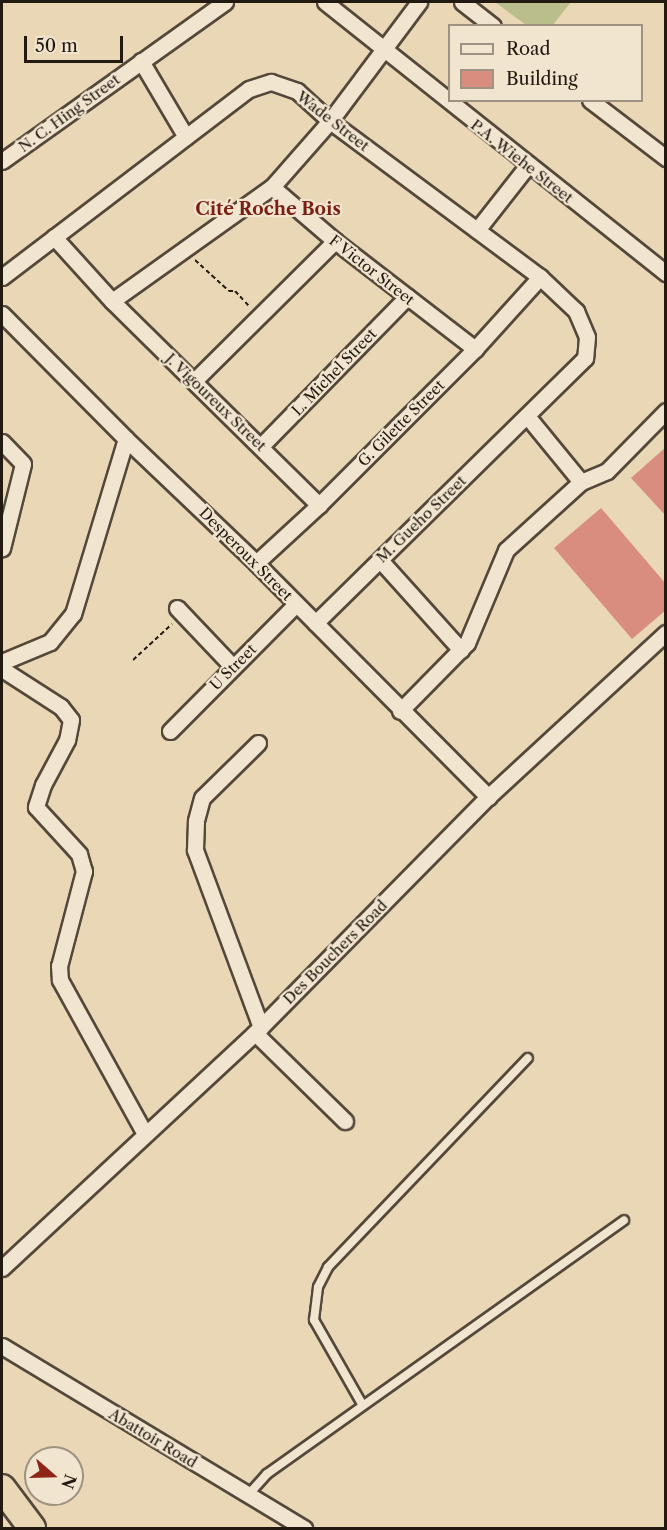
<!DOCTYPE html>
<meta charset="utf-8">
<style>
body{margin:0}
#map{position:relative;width:667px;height:1530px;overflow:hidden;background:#e9d7b6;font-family:"Libre Caslon Text",serif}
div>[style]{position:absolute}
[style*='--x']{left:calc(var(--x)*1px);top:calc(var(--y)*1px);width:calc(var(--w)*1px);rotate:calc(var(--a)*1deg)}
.green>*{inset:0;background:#babd8c}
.building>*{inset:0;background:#d88d7e}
.path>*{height:2px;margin-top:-1px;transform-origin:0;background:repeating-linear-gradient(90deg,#221910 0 4.5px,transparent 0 7.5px)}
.roads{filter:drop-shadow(2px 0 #54483a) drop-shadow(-2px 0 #54483a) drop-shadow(0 2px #54483a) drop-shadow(0 -2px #54483a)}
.service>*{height:8px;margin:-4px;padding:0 4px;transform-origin:4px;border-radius:4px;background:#f1e5d0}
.minor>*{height:15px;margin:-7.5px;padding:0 7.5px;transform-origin:7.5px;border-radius:7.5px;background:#f1e5d0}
.trunk>*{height:26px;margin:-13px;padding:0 13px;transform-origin:13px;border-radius:13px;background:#e9d7b6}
span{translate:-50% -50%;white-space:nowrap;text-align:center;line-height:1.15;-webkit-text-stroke:4.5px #f1e5d0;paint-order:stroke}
.street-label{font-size:15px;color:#221910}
.quarter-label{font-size:18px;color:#7a1f14;font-weight:700}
.frame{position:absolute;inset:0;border:3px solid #221910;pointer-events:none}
.legend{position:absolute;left:448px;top:24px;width:195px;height:78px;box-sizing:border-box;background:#f1e5d0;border:2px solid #9e9383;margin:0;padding:8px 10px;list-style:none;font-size:18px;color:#221910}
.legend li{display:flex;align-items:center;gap:12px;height:30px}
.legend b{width:30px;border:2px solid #9e9383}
.north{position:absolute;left:24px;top:1446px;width:60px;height:60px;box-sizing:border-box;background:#f1e5d0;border:2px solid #9e9383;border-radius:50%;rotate:110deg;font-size:16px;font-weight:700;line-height:24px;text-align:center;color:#221910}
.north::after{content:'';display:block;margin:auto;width:21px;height:27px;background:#8f2418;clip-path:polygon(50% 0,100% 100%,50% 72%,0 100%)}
.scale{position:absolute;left:24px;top:36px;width:99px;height:27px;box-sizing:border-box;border:3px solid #221910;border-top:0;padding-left:8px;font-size:18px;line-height:21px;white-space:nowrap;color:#221910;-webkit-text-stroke:4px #f1e5d0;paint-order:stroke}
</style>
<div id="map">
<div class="green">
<i style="clip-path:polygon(495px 2px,571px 2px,552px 26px,526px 25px)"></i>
</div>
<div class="building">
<i style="clip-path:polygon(666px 447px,666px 516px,631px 478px)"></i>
<i style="clip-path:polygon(601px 508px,666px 584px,666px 610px,632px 639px,554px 548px)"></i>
</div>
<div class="path">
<i style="--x:195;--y:260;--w:46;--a:42.4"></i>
<i style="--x:229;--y:291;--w:6;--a:0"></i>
<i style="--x:235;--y:291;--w:21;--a:47"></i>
<i style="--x:133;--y:660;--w:53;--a:-42.7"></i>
</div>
<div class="roads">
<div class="service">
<i style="--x:362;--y:1404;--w:97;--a:-119.7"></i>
<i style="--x:314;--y:1320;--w:33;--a:-83"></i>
<i style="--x:318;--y:1287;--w:22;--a:-63"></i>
<i style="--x:328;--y:1267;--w:289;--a:-46.3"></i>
<i style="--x:248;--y:1495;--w:28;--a:-48"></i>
<i style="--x:267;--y:1474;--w:438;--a:-35.4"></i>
</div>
<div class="minor">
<i style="--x:325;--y:2;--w:436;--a:38.5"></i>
<i style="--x:462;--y:2;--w:39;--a:38"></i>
<i style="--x:141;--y:61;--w:88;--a:59.4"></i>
<i style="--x:590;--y:100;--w:96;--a:37.3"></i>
<i style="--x:2;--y:161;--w:274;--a:-35.5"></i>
<i style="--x:272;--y:187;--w:83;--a:40.6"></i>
<i style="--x:335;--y:241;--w:177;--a:37.6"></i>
<i style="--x:477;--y:230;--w:83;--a:-51.9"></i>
<i style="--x:54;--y:237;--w:86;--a:47.8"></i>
<i style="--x:112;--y:301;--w:291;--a:44.6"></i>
<i style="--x:2;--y:277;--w:310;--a:-37.3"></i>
<i style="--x:249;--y:89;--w:23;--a:-18"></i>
<i style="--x:271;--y:82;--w:28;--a:19"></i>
<i style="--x:297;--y:91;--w:45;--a:42.3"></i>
<i style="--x:330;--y:121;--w:262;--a:36.6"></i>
<i style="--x:540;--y:277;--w:50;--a:43.4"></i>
<i style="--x:576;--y:311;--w:28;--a:67"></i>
<i style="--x:587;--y:337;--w:21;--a:95"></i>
<i style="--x:585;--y:358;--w:378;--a:135.5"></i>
<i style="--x:112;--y:301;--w:196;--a:-35.5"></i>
<i style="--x:272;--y:187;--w:88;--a:-48.7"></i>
<i style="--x:330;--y:121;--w:149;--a:-53.2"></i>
<i style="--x:2;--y:314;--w:176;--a:45.2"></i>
<i style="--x:126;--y:439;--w:180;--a:43.6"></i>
<i style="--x:256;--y:563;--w:330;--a:45.2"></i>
<i style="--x:194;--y:381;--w:199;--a:-44.8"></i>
<i style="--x:527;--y:416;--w:85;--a:50.7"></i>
<i style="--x:2;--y:442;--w:30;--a:46"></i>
<i style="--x:23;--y:464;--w:87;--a:104"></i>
<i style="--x:261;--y:446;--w:209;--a:-45.6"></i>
<i style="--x:380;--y:560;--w:121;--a:48"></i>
<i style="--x:256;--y:563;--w:86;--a:-42.6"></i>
<i style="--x:319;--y:505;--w:221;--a:-45"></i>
<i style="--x:475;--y:349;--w:97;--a:-47.9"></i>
<i style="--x:177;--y:608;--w:81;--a:46.5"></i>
<i style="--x:2;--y:662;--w:52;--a:-22.6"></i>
<i style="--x:50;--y:642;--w:36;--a:-51"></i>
<i style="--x:73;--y:614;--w:183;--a:-73.2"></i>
<i style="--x:2;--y:669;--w:70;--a:32.8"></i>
<i style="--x:61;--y:707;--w:16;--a:52"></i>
<i style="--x:71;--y:720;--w:20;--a:101"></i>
<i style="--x:67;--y:740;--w:51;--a:118.1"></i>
<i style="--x:43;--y:785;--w:23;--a:108"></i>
<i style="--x:36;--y:807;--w:64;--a:47.5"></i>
<i style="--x:79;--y:854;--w:18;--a:74"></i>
<i style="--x:84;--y:871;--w:98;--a:104.7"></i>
<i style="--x:59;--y:966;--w:14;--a:86"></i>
<i style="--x:60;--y:980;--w:176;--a:61.1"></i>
<i style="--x:400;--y:711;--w:95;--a:-45.4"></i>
<i style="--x:467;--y:643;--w:101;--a:-67.2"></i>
<i style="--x:506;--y:550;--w:101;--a:-42.2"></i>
<i style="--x:581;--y:482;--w:28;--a:-23"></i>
<i style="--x:607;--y:471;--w:84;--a:-45.5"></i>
<i style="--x:170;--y:731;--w:179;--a:-45.2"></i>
<i style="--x:258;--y:743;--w:78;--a:135.5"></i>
<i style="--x:202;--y:798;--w:24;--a:105"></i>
<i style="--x:196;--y:821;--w:29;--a:92"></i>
<i style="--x:195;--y:850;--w:189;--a:69.6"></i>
<i style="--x:255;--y:1033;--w:126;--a:44.4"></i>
<i style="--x:2;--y:1268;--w:345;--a:-42.9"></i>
<i style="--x:255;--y:1033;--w:332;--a:-45.4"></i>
<i style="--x:488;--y:797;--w:242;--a:-42.7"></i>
<i style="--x:2;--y:1346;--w:353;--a:31.1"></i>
</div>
<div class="trunk">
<i style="--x:2;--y:1488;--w:50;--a:53.1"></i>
</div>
</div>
<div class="street-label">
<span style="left:69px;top:113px;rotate:-36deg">N. C. Hing Street</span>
<span style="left:333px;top:121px;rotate:38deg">Wade Street</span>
<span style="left:522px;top:161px;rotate:38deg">P.A. Wiehe Street</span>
<span style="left:372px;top:270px;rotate:38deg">F Victor Street</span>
<span style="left:334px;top:372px;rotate:-46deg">L. Michel Street</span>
<span style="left:216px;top:402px;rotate:44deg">J. Vigoureux Street</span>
<span style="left:401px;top:423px;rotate:-45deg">G. Gilette Street</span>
<span style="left:421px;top:519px;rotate:-44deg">M. Gueho Street</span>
<span style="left:246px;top:554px;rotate:45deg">Desperoux Street</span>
<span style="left:233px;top:667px;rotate:-45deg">U Street</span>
<span style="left:335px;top:952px;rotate:-45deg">Des Bouchers Road</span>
<span style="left:153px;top:1438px;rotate:31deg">Abattoir Road</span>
</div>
<div class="quarter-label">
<span style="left:268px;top:209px">Cité Roche Bois</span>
</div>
<div class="frame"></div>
<ul class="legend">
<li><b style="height:8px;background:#f1e5d0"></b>Road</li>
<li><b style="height:16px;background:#d88d7e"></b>Building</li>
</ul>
<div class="north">N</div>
<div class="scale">50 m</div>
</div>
